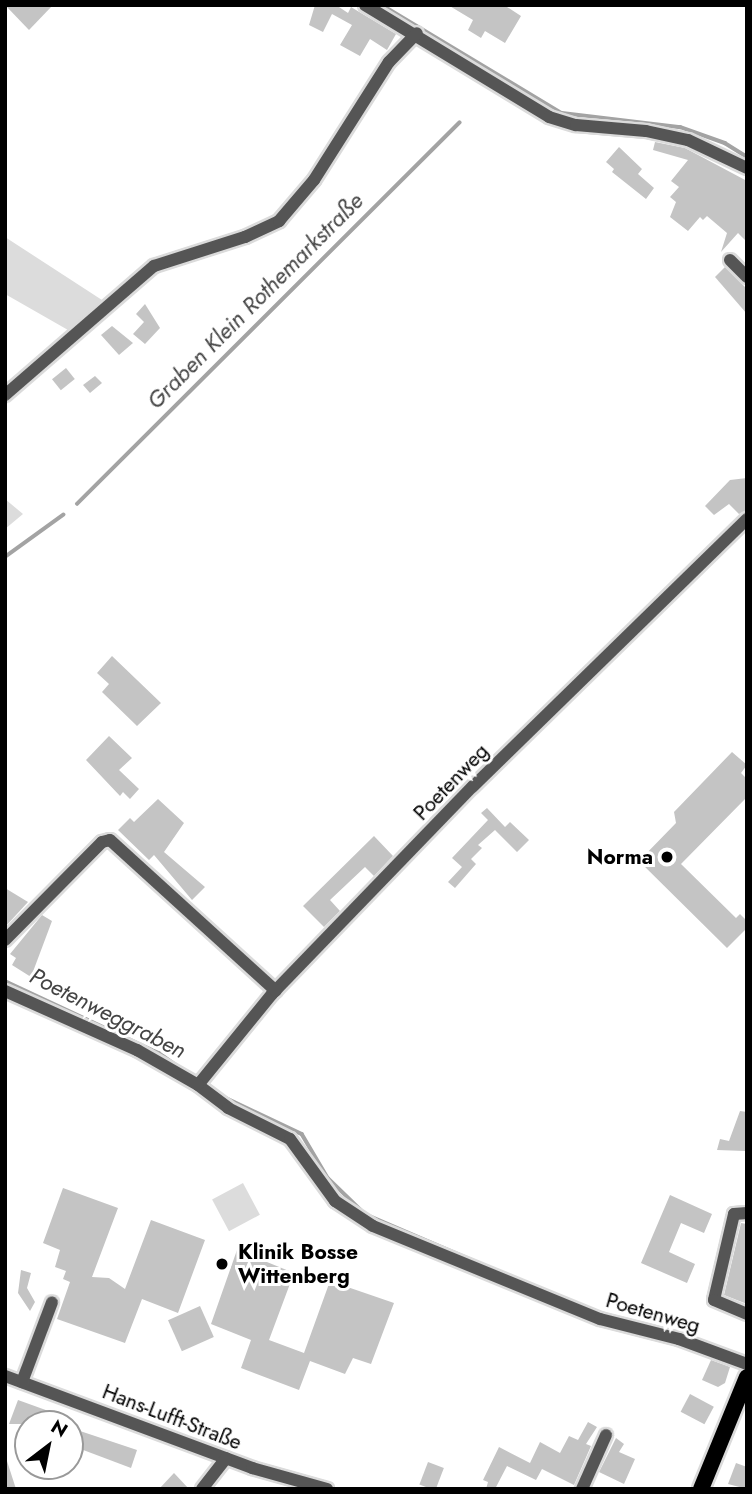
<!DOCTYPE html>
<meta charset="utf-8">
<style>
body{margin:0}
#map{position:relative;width:752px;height:1494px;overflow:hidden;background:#fff;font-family:Jost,sans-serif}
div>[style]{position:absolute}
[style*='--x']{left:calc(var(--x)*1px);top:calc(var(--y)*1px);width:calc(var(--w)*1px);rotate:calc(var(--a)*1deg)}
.green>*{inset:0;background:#dcdcdc;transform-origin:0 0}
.stream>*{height:3.5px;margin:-1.75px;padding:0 1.75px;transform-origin:1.75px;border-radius:1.75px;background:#a3a3a3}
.building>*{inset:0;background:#c4c4c4;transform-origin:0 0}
.roads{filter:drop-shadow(2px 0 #dbdbdb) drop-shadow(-2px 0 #dbdbdb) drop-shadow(0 2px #dbdbdb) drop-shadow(0 -2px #dbdbdb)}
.minor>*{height:12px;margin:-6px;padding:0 6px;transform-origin:6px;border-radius:6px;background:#555}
.major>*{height:16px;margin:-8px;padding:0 8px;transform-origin:8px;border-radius:8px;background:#000}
.dots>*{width:19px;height:19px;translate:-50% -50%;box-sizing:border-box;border:4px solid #fff;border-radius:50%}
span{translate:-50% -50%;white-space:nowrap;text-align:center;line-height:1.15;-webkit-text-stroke:6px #fff;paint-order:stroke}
.street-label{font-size:21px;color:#000}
.poi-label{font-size:21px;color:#000;font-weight:700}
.right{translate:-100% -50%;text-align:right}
.left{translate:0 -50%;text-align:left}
.water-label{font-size:23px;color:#444;font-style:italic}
.frame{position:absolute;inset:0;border:7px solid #000;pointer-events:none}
.north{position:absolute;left:14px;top:1410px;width:70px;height:70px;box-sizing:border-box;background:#fff;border:2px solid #999;border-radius:50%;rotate:32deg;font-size:19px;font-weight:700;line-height:28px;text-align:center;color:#000}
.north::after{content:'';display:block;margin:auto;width:24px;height:32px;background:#000;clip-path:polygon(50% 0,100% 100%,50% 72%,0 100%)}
</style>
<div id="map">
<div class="green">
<i style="clip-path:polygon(5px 237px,102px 300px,68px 330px,5px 294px)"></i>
<i style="clip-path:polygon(5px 499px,23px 514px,5px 529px)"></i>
<i style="left:243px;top:1183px;width:36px;height:35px;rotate:62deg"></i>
</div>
<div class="stream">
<i style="--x:382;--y:5;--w:210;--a:31"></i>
<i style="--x:562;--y:113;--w:119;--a:6.8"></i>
<i style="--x:680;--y:127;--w:48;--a:19.6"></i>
<i style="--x:725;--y:143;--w:26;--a:32"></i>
<i style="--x:77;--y:504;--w:540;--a:-44.92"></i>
<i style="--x:5;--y:557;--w:72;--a:-35.9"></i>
<i style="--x:5;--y:981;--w:170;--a:25.1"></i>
<i style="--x:159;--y:1053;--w:35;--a:35"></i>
<i style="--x:224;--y:1097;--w:86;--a:25.4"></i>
<i style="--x:302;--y:1134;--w:51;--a:59.4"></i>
<i style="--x:328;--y:1178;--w:52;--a:44.2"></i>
<i style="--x:365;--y:1214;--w:134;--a:23.3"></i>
</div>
<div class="building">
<i style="clip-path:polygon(5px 5px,53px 5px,29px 30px)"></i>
<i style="clip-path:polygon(315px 5px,336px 5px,348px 13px,351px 7px,396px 34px,387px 50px,370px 39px,360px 56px,340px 45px,352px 25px,332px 14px,323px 32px,309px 25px)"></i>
<i style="clip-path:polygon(448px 5px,504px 5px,521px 16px,505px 43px,485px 31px,481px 38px,468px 30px,473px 20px)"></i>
<i style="clip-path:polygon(655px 142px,685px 148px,747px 181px,747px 242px,738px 233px,721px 252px,727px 233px,707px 216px,703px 220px,700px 217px,688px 231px,670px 217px,676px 202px,670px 197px,679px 187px,671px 181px,688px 160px,653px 150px)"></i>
<i style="clip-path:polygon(619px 147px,642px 169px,638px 174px,654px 188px,646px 199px,612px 172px,614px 169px,606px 162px)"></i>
<i style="clip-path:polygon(725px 267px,747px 289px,747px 314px,715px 277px)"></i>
<i style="clip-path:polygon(145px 304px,160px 328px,145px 344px,133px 334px,144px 322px,136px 314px)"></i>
<i style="clip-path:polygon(112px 326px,133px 343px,119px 355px,101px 335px)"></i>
<i style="left:66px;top:368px;width:14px;height:18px;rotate:51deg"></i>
<i style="clip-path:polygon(95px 376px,102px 383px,90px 393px,83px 385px)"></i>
<i style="clip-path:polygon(747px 478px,747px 510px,739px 514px,729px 504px,714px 515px,705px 506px,730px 480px)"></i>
<i style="clip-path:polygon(112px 656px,161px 703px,137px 726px,102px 692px,109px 684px,97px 673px)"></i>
<i style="clip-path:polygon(109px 736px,132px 758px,119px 770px,139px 789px,130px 799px,123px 792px,120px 796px,86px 760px)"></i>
<i style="clip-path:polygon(732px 752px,747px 765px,741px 773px,747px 779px,747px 797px,681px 864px,736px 918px,740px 914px,747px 921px,747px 928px,727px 948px,639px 861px,676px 823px,674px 812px)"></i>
<i style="clip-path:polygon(158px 799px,184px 823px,164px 852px,205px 887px,192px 900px,154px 855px,149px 860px,118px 830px,130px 818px,134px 822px)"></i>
<i style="clip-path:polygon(487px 808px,505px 827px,510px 822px,529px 840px,517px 852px,495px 830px,478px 845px,482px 848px,471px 859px,476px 864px,455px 888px,448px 882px,462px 867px,452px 858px,488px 820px,481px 813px)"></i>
<i style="clip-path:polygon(374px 836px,393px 856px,374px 876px,365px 867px,330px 900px,340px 911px,324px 927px,303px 906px)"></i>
<i style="clip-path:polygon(5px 888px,28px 902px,5px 927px)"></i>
<i style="clip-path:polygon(42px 915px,52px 921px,31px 977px,12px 965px,16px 958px,10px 954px)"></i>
<i style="clip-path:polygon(740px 1111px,747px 1112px,745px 1151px,717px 1150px,720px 1139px,729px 1141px)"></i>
<i style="clip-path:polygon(63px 1188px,118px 1208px,92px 1277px,109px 1278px,125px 1289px,151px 1220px,205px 1240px,178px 1313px,142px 1299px,125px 1343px,57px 1319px,70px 1282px,63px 1279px,66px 1271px,55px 1267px,60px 1250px,43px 1243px)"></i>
<i style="clip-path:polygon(670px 1195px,712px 1214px,704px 1233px,681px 1223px,669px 1252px,695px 1264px,687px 1283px,641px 1263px)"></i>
<i style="clip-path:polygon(741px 1223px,747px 1224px,747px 1304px,724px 1295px)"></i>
<i style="clip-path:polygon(237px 1250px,294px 1273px,269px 1340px,304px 1353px,330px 1281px,394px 1303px,371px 1364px,353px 1358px,345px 1374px,310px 1361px,299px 1390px,241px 1368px,251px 1340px,211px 1324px)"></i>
<i style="clip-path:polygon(21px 1270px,31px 1273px,27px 1288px,35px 1302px,30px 1311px,18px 1293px)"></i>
<i style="left:200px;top:1306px;width:34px;height:35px;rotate:66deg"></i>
<i style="clip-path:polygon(711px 1360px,730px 1367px,725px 1383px,718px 1387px,702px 1380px)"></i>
<i style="left:690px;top:1394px;width:27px;height:20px;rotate:28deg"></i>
<i style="clip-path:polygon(18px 1400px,54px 1413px,50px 1424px,9px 1424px)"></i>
<i style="clip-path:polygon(588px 1422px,597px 1427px,586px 1444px,591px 1446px,574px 1485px,542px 1469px,536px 1480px,507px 1466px,495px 1489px,486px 1489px,488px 1482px,483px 1480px,499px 1447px,530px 1463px,540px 1442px,560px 1453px,569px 1436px,578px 1440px)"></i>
<i style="clip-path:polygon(74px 1429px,137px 1450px,131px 1468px,70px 1445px)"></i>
<i style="clip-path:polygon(616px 1438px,624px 1444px,619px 1452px,635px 1459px,624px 1484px,599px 1472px)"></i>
<i style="clip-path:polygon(7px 1461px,16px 1489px,5px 1489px)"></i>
<i style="left:428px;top:1462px;width:17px;height:24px;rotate:21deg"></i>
<i style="clip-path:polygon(736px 1463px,747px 1467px,747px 1489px,728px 1484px)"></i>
<i style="clip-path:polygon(174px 1473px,189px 1489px,159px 1489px)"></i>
</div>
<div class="roads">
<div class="minor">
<i style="--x:365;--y:5;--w:215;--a:31.3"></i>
<i style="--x:549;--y:117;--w:28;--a:17"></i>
<i style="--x:576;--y:125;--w:70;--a:4.9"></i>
<i style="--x:646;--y:131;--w:43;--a:12.1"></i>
<i style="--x:688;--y:140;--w:65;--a:25.4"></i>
<i style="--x:730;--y:260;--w:24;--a:45"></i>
<i style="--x:5;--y:395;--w:197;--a:-40.9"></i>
<i style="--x:154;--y:266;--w:96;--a:-17.7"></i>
<i style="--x:245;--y:237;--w:38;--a:-25"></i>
<i style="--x:279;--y:221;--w:54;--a:-49.5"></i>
<i style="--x:314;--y:180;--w:140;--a:-57.6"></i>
<i style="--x:389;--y:62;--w:40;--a:-46"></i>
<i style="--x:747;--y:519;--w:383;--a:135.7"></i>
<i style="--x:473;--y:786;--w:289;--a:134"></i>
<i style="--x:272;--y:994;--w:117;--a:129.1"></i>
<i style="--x:198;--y:1085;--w:38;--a:37"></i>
<i style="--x:228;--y:1108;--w:69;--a:26.6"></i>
<i style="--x:290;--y:1139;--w:77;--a:54"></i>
<i style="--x:335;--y:1201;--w:45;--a:33.3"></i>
<i style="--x:373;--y:1226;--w:245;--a:22.3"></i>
<i style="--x:600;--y:1319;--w:81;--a:14.2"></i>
<i style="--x:679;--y:1339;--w:72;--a:20.2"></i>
<i style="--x:5;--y:940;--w:138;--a:-45.3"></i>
<i style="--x:102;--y:842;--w:8;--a:-14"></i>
<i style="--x:110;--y:840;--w:224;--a:42.3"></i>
<i style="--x:5;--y:991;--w:145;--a:24.1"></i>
<i style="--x:137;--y:1050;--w:70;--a:29.8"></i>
<i style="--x:747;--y:1213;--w:13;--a:176"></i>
<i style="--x:734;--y:1214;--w:88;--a:103.1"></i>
<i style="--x:714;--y:1300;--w:36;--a:23"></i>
<i style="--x:5;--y:1376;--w:264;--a:20.4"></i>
<i style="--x:252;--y:1468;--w:78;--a:15.6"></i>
<i style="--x:22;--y:1382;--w:85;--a:-69.4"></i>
<i style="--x:202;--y:1489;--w:39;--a:-52"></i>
<i style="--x:582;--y:1489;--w:59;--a:-66"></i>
</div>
<div class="major">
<i style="--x:701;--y:1489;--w:121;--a:-67.7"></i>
</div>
</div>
<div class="dots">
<i style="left:667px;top:857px;background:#000"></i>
<i style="left:222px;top:1264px;background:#000"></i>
</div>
<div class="street-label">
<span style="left:451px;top:782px;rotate:-46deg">Poetenweg</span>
<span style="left:653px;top:1313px;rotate:16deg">Poetenweg</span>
<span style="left:172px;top:1417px;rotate:21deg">Hans-Lufft-Straße</span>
</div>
<div class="poi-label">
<span class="right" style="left:653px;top:857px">Norma</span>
<span class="left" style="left:238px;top:1264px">Klinik Bosse<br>Wittenberg</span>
</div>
<div class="water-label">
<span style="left:255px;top:301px;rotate:-45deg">Graben Klein Rothemarkstraße</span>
<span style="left:108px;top:1013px;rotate:27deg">Poetenweggraben</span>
</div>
<div class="frame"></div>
<div class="north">N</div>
</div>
